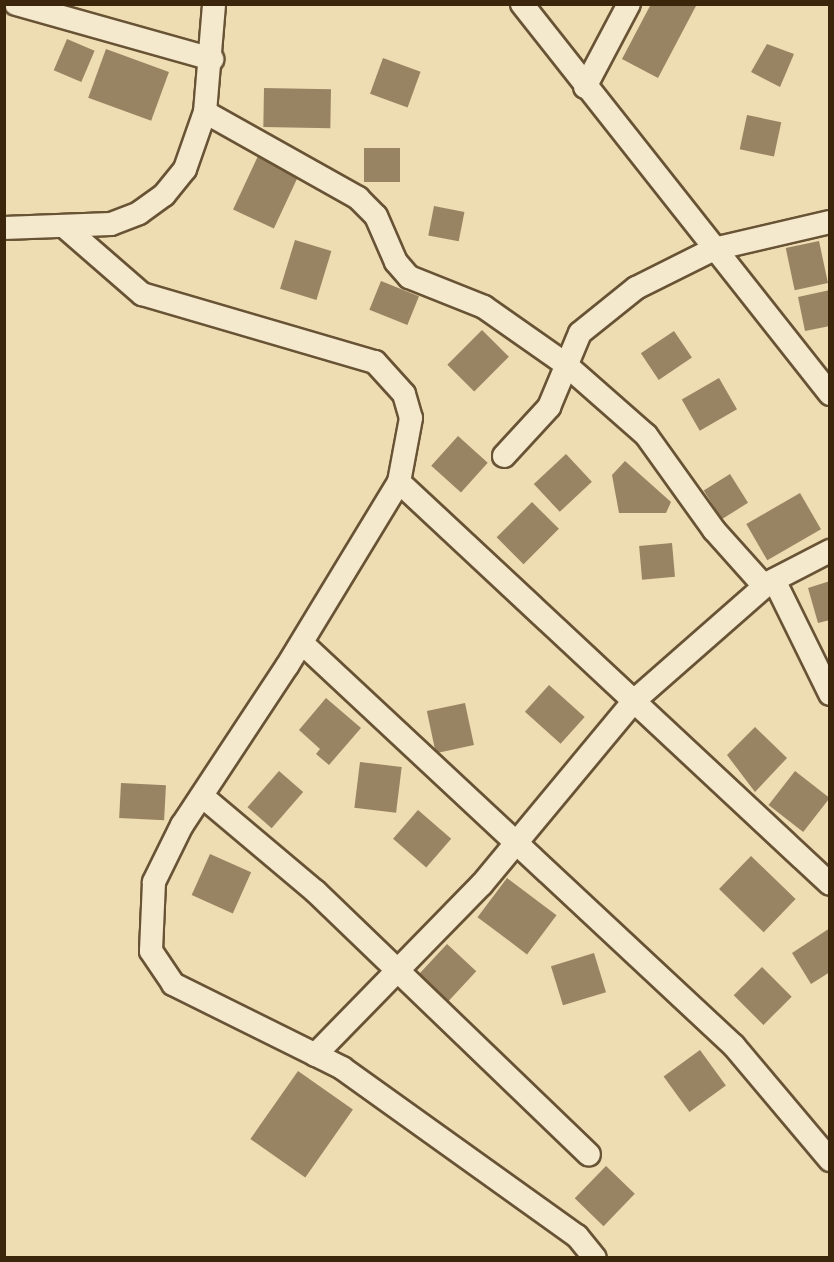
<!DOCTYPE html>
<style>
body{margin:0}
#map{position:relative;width:834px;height:1262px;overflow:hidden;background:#eedcb2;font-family:"IM FELL English",serif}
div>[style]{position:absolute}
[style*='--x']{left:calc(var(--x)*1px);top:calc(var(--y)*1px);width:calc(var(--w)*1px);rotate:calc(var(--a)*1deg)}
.building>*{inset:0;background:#988462;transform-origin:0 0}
.roads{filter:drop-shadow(2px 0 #685335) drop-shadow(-2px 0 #685335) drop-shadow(0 2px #685335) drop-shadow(0 -2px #685335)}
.minor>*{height:22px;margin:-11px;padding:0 11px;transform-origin:11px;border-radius:11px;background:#f4e8cd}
span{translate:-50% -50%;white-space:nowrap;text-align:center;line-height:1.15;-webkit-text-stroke:4.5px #f4e8cd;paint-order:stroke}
.frame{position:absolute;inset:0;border:6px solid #3b250b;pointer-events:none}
</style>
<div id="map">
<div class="building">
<i style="clip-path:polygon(651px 4px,697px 4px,658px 78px,622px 59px)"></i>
<i style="left:67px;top:39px;width:30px;height:34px;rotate:23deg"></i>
<i style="clip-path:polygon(767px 44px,794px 54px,780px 87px,751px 72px)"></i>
<i style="left:106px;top:49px;width:67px;height:52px;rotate:20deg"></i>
<i style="left:383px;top:58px;width:40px;height:38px;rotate:20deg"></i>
<i style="left:264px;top:88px;width:67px;height:39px;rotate:1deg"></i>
<i style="left:747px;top:115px;width:35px;height:35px;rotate:12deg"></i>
<i style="left:364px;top:148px;width:36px;height:34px"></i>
<i style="left:258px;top:156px;width:45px;height:59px;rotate:25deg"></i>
<i style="left:434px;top:206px;width:31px;height:30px;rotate:11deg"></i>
<i style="left:295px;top:240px;width:38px;height:51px;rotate:17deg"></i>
<i style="left:819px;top:241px;width:43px;height:34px;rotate:78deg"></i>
<i style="left:381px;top:281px;width:41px;height:31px;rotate:22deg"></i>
<i style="clip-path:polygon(830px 290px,830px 326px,805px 331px,798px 297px)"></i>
<i style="left:482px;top:330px;width:38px;height:49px;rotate:45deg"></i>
<i style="left:674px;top:331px;width:32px;height:40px;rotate:56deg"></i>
<i style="left:719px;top:378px;width:36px;height:43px;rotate:60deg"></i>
<i style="left:458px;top:436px;width:40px;height:40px;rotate:42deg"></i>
<i style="left:566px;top:454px;width:38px;height:44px;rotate:47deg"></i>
<i style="clip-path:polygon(625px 461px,671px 502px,666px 513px,619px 513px,612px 475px)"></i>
<i style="left:730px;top:474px;width:34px;height:31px;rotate:58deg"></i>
<i style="left:800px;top:493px;width:42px;height:62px;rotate:60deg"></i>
<i style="left:532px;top:502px;width:38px;height:50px;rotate:45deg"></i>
<i style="left:672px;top:543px;width:34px;height:33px;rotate:85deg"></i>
<i style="clip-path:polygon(830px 581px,830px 620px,818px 623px,808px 588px)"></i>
<i style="left:549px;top:685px;width:48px;height:36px;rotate:42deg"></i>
<i style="clip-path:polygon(326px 698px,361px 728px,329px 765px,316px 754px,320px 749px,299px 730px)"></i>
<i style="left:465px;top:703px;width:43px;height:39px;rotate:78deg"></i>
<i style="clip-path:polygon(755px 727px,787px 758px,755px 792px,727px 755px)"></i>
<i style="left:360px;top:762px;width:42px;height:46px;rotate:7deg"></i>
<i style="left:279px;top:771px;width:32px;height:48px;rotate:41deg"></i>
<i style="left:795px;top:771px;width:44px;height:43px;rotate:38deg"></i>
<i style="left:121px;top:783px;width:45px;height:35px;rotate:3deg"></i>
<i style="left:418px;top:810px;width:44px;height:38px;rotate:41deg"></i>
<i style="left:210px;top:854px;width:45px;height:45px;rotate:24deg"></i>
<i style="left:751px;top:856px;width:62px;height:46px;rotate:44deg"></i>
<i style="left:507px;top:878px;width:62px;height:49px;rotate:37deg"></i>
<i style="clip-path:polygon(830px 928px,830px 972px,811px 984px,792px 953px)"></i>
<i style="left:447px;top:944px;width:40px;height:46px;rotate:43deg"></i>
<i style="left:594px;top:953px;width:41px;height:45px;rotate:73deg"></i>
<i style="left:762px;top:967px;width:42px;height:40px;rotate:45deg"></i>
<i style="left:700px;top:1050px;width:44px;height:45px;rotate:54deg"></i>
<i style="left:298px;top:1071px;width:67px;height:83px;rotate:35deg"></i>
<i style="left:606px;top:1166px;width:40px;height:45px;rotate:44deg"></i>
</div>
<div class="roads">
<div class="minor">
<i style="--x:16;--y:4;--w:204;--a:15.7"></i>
<i style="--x:522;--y:4;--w:497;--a:51.7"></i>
<i style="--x:585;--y:87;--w:94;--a:-62.1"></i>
<i style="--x:205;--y:112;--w:176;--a:29.3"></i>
<i style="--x:358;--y:198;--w:25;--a:45"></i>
<i style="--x:376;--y:216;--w:50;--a:66.5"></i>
<i style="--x:396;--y:262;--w:20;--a:49"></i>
<i style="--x:409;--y:277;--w:81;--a:21.8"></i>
<i style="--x:484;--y:307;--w:98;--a:35"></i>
<i style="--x:564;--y:363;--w:109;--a:41.3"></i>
<i style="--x:646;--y:435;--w:117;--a:54.4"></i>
<i style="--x:714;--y:530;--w:75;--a:48.2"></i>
<i style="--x:4;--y:228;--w:107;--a:-2.1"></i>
<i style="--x:111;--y:224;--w:30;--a:-21"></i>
<i style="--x:139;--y:213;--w:31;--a:-36"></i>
<i style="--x:164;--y:195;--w:33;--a:-51"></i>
<i style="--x:185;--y:169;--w:60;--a:-70.7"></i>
<i style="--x:205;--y:112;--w:108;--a:-85.2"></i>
<i style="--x:66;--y:228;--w:101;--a:41"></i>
<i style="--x:142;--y:294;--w:243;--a:16.3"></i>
<i style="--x:375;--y:362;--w:43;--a:47.8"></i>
<i style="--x:404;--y:394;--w:25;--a:74"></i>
<i style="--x:411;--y:418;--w:65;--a:100.6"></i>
<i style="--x:399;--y:482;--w:215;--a:121.3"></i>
<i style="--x:287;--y:666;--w:191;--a:123.4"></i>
<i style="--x:182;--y:825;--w:64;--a:116.2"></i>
<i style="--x:154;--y:882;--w:69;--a:92.5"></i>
<i style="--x:151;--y:951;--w:40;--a:56"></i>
<i style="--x:173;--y:984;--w:189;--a:26.4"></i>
<i style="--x:342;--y:1068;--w:289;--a:35.6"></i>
<i style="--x:577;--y:1236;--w:28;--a:51"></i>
<i style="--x:504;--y:456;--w:67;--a:-47.4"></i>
<i style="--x:549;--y:407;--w:80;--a:-67.3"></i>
<i style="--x:580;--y:333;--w:72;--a:-38.8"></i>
<i style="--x:636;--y:288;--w:87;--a:-26.6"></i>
<i style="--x:714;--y:249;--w:119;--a:-13.1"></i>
<i style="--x:399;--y:482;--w:589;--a:43.01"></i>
<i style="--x:774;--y:580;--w:127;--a:63.8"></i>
<i style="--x:302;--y:643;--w:591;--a:43.01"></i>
<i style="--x:734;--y:1046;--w:149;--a:49.9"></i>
<i style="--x:202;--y:796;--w:148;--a:40.1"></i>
<i style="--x:315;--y:891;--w:380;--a:43.9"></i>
<i style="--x:315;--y:1055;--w:239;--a:-45.7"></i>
<i style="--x:482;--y:884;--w:239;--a:-50.3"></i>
<i style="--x:635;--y:700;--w:177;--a:-41.3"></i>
<i style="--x:768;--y:583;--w:70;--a:-27.3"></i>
</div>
</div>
<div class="frame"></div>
</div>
